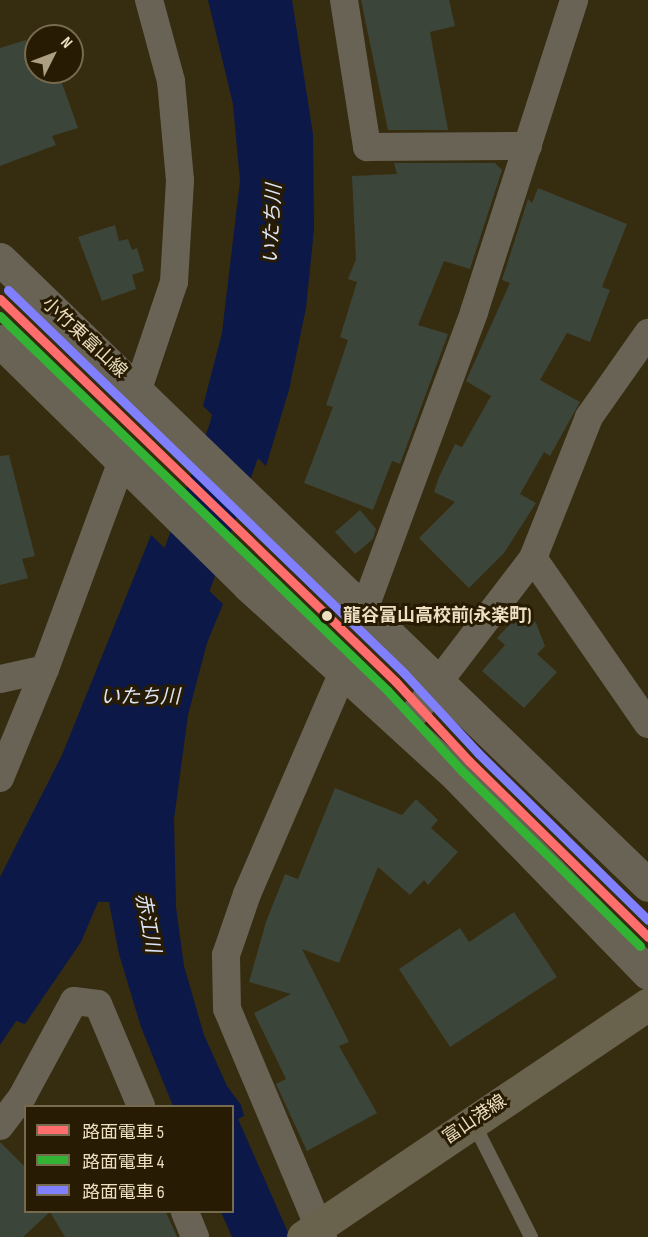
<!DOCTYPE html>
<meta charset="utf-8">
<style>
body{margin:0}
#map{position:relative;width:648px;height:1237px;overflow:hidden;background:#362c10;font-family:"Sofia Sans Condensed","Noto Sans JP",sans-serif}
div>[style]{position:absolute}
[style*='--x']{left:calc(var(--x)*1px);top:calc(var(--y)*1px);width:calc(var(--w)*1px);rotate:calc(var(--a)*1deg)}
.water>*{inset:0;background:#0b1848}
.river>*{height:57px;margin:-28.5px;padding:0 28.5px;transform-origin:28.5px;border-radius:28.5px;background:#0b1848}
.building>*{inset:0;background:#3c4539}
.service>*{height:14px;margin:-7px;padding:0 7px;transform-origin:7px;border-radius:7px;background:#696356}
.minor>*{height:28px;margin:-14px;padding:0 14px;transform-origin:14px;border-radius:14px;background:#696356}
.tertiary>*{height:33px;margin:-16.5px;padding:0 16.5px;transform-origin:16.5px;border-radius:16.5px;background:#696356}
.primary>*{height:33px;margin:-16.5px;padding:0 16.5px;transform-origin:16.5px;border-radius:16.5px;background:#69624d}
.tram-1>*{height:9px;margin:-4.5px;padding:0 4.5px;transform-origin:4.5px;border-radius:4.5px;background:#ff6d6d}
.tram-2>*{height:9px;margin:-4.5px;padding:0 4.5px;transform-origin:4.5px;border-radius:4.5px;background:#33b333}
.tram-3>*{height:9px;margin:-4.5px;padding:0 4.5px;transform-origin:4.5px;border-radius:4.5px;background:#8080ff}
.dots>*{width:16px;height:16px;translate:-50% -50%;box-sizing:border-box;border:3px solid #271c03;border-radius:50%}
span{translate:-50% -50%;white-space:nowrap;text-align:center;line-height:1.15;-webkit-text-stroke:6px #271c03;paint-order:stroke}
.street-label{font-size:18px;color:#eddfc0}
.stop-label{font-size:18px;color:#eddfc0;font-weight:700}
.left{translate:0 -50%;text-align:left}
.water-label{font-size:20px;color:#dce5f7;font-style:italic}
.legend{position:absolute;left:24px;top:1105px;width:210px;height:108px;box-sizing:border-box;background:#271c03;border:2px solid #766a4f;margin:0;padding:8px 10px;list-style:none;font-size:18px;color:#eddfc0}
.legend li{display:flex;align-items:center;gap:12px;height:30px}
.legend b{width:30px;border:2px solid #766a4f}
.north{position:absolute;left:24px;top:24px;width:60px;height:60px;box-sizing:border-box;background:#271c03;border:2px solid #766a4f;border-radius:50%;rotate:48deg;font-size:16px;font-weight:700;line-height:24px;text-align:center;color:#eddfc0}
.north::after{content:'';display:block;margin:auto;width:21px;height:27px;background:#ada082;clip-path:polygon(50% 0,100% 100%,50% 72%,0 100%)}
</style>
<div id="map">
<div class="water">
<i style="clip-path:polygon(208px 0,292px 0,313px 134px,314px 229px,306px 308px,289px 390px,266px 466px,203px 406px,222px 333px,240px 181px,233px 104px)"></i>
<i style="clip-path:polygon(151px 535px,223px 604px,207px 643px,188px 715px,174px 819px,176px 907px,184px 966px,204px 1035px,227px 1086px,241px 1105px,244px 1116px,238px 1119px,290px 1237px,232px 1237px,221px 1212px,232px 1212px,232px 1106px,173px 1106px,141px 1027px,119px 954px,109px 902px,98px 902px,81px 942px,25px 1024px,16px 1021px,0 1045px,0 877px,62px 755px)"></i>
</div>
<div class="river">
<i style="--x:160;--y:642;--w:226;--a:-70"></i>
<i style="--x:237;--y:430;--w:72;--a:-75.6"></i>
</div>
<div class="building">
<i style="clip-path:polygon(361px 0,449px 0,455px 26px,430px 32px,448px 130px,388px 130px)"></i>
<i style="clip-path:polygon(26px 40px,27px 45px,36px 42px,36px 72px,58px 72px,78px 128px,52px 136px,56px 145px,0 166px,0 48px)"></i>
<i style="clip-path:polygon(394px 163px,495px 163px,502px 170px,470px 269px,444px 261px,418px 325px,448px 334px,400px 464px,392px 461px,373px 510px,304px 483px,333px 407px,326px 405px,348px 340px,340px 337px,357px 282px,348px 279px,356px 259px,352px 176px,397px 174px)"></i>
<i style="clip-path:polygon(538px 188px,627px 224px,602px 287px,610px 290px,590px 342px,567px 333px,540px 380px,580px 402px,550px 456px,544px 452px,520px 494px,536px 503px,504px 553px,469px 588px,419px 538px,455px 502px,434px 492px,439px 477px,455px 444px,462px 447px,491px 396px,466px 381px,510px 283px,502px 280px,528px 199px,532px 203px)"></i>
<i style="clip-path:polygon(115px 225px,119px 241px,128px 239px,132px 250px,137px 248px,144px 271px,132px 275px,136px 289px,102px 301px,78px 237px)"></i>
<i style="clip-path:polygon(9px 455px,35px 556px,22px 559px,28px 578px,0 585px,0 456px)"></i>
<i style="clip-path:polygon(360px 510px,376px 529px,373px 539px,355px 554px,335px 532px)"></i>
<i style="clip-path:polygon(522px 611px,536px 623px,545px 646px,537px 654px,557px 672px,524px 708px,482px 671px,505px 645px,497px 638px)"></i>
<i style="clip-path:polygon(335px 788px,402px 815px,416px 799px,438px 820px,431px 828px,458px 852px,428px 885px,424px 880px,410px 895px,378px 867px,339px 963px,302px 949px,349px 1042px,339px 1046px,377px 1113px,307px 1151px,276px 1084px,286px 1079px,254px 1013px,291px 994px,249px 982px,266px 922px,285px 874px,298px 879px)"></i>
<i style="clip-path:polygon(514px 912px,557px 977px,450px 1047px,399px 969px,460px 928px,469px 942px)"></i>
<i style="clip-path:polygon(0 1142px,26px 1168px,26px 1212px,50px 1212px,23px 1237px,0 1237px)"></i>
<i style="clip-path:polygon(50px 1212px,166px 1212px,177px 1237px,65px 1237px)"></i>
</div>
<div class="service">
<i style="--x:473;--y:1122;--w:129;--a:63.2"></i>
</div>
<div class="minor">
<i style="--x:344;--y:0;--w:149;--a:81.1"></i>
<i style="--x:367;--y:147;--w:161;--a:-0.4"></i>
<i style="--x:138;--y:389;--w:113;--a:-71.4"></i>
<i style="--x:174;--y:282;--w:102;--a:-86.6"></i>
<i style="--x:180;--y:180;--w:99;--a:-95.2"></i>
<i style="--x:171;--y:81;--w:84;--a:-105.2"></i>
<i style="--x:533;--y:558;--w:202;--a:55.3"></i>
<i style="--x:364;--y:610;--w:318;--a:-69.7"></i>
<i style="--x:474;--y:312;--w:328;--a:-72.2"></i>
<i style="--x:0;--y:679;--w:46;--a:-12.5"></i>
<i style="--x:45;--y:669;--w:222;--a:-69.7"></i>
<i style="--x:404;--y:727;--w:213;--a:-52.6"></i>
<i style="--x:533;--y:558;--w:152;--a:-68.3"></i>
<i style="--x:589;--y:417;--w:103;--a:-54.9"></i>
<i style="--x:0;--y:778;--w:118;--a:-67.6"></i>
<i style="--x:0;--y:1126;--w:39;--a:-53"></i>
<i style="--x:23;--y:1095;--w:107;--a:-61.5"></i>
<i style="--x:74;--y:1001;--w:24;--a:7"></i>
<i style="--x:98;--y:1004;--w:111;--a:67.1"></i>
<i style="--x:185;--y:1212;--w:27;--a:68"></i>
<i style="--x:323;--y:1237;--w:247;--a:-112.8"></i>
<i style="--x:227;--y:1009;--w:54;--a:-91.1"></i>
<i style="--x:226;--y:955;--w:65;--a:-71"></i>
<i style="--x:247;--y:894;--w:242;--a:-66.6"></i>
</div>
<div class="tertiary">
<i style="--x:0;--y:259;--w:901;--a:44.01"></i>
<i style="--x:0;--y:341;--w:348;--a:44.5"></i>
<i style="--x:248;--y:585;--w:283;--a:42.4"></i>
<i style="--x:457;--y:776;--w:274;--a:45.9"></i>
</div>
<div class="primary">
<i style="--x:303;--y:1237;--w:416;--a:-34"></i>
</div>
<div class="tram-1">
<i style="--x:0;--y:299;--w:551;--a:44.04"></i>
<i style="--x:396;--y:682;--w:108;--a:47.3"></i>
<i style="--x:469;--y:761;--w:251;--a:44.5"></i>
</div>
<div class="tram-2">
<i style="--x:0;--y:316;--w:538;--a:44.02"></i>
<i style="--x:387;--y:690;--w:109;--a:47.2"></i>
<i style="--x:461;--y:770;--w:251;--a:44.5"></i>
</div>
<div class="tram-3">
<i style="--x:8;--y:290;--w:551;--a:44.04"></i>
<i style="--x:404;--y:673;--w:109;--a:47.2"></i>
<i style="--x:478;--y:753;--w:238;--a:44.5"></i>
</div>
<div class="dots">
<i style="left:327px;top:616px;background:#eddfc0"></i>
</div>
<div class="street-label">
<span style="left:84px;top:338px;rotate:43deg">小竹東富山線</span>
<span style="left:475px;top:1120px;rotate:-34deg">富山港線</span>
</div>
<div class="stop-label">
<span class="left" style="left:343px;top:616px">龍谷富山高校前(永楽町)</span>
</div>
<div class="water-label">
<span style="left:273px;top:224px;rotate:-87deg">いたち川</span>
<span style="left:140px;top:697px">いたち川</span>
<span style="left:147px;top:923px;rotate:79deg">赤江川</span>
</div>
<ul class="legend">
<li><b style="height:8px;background:#ff6d6d"></b>路面電車 5</li>
<li><b style="height:8px;background:#33b333"></b>路面電車 4</li>
<li><b style="height:8px;background:#8080ff"></b>路面電車 6</li>
</ul>
<div class="north">N</div>
</div>
